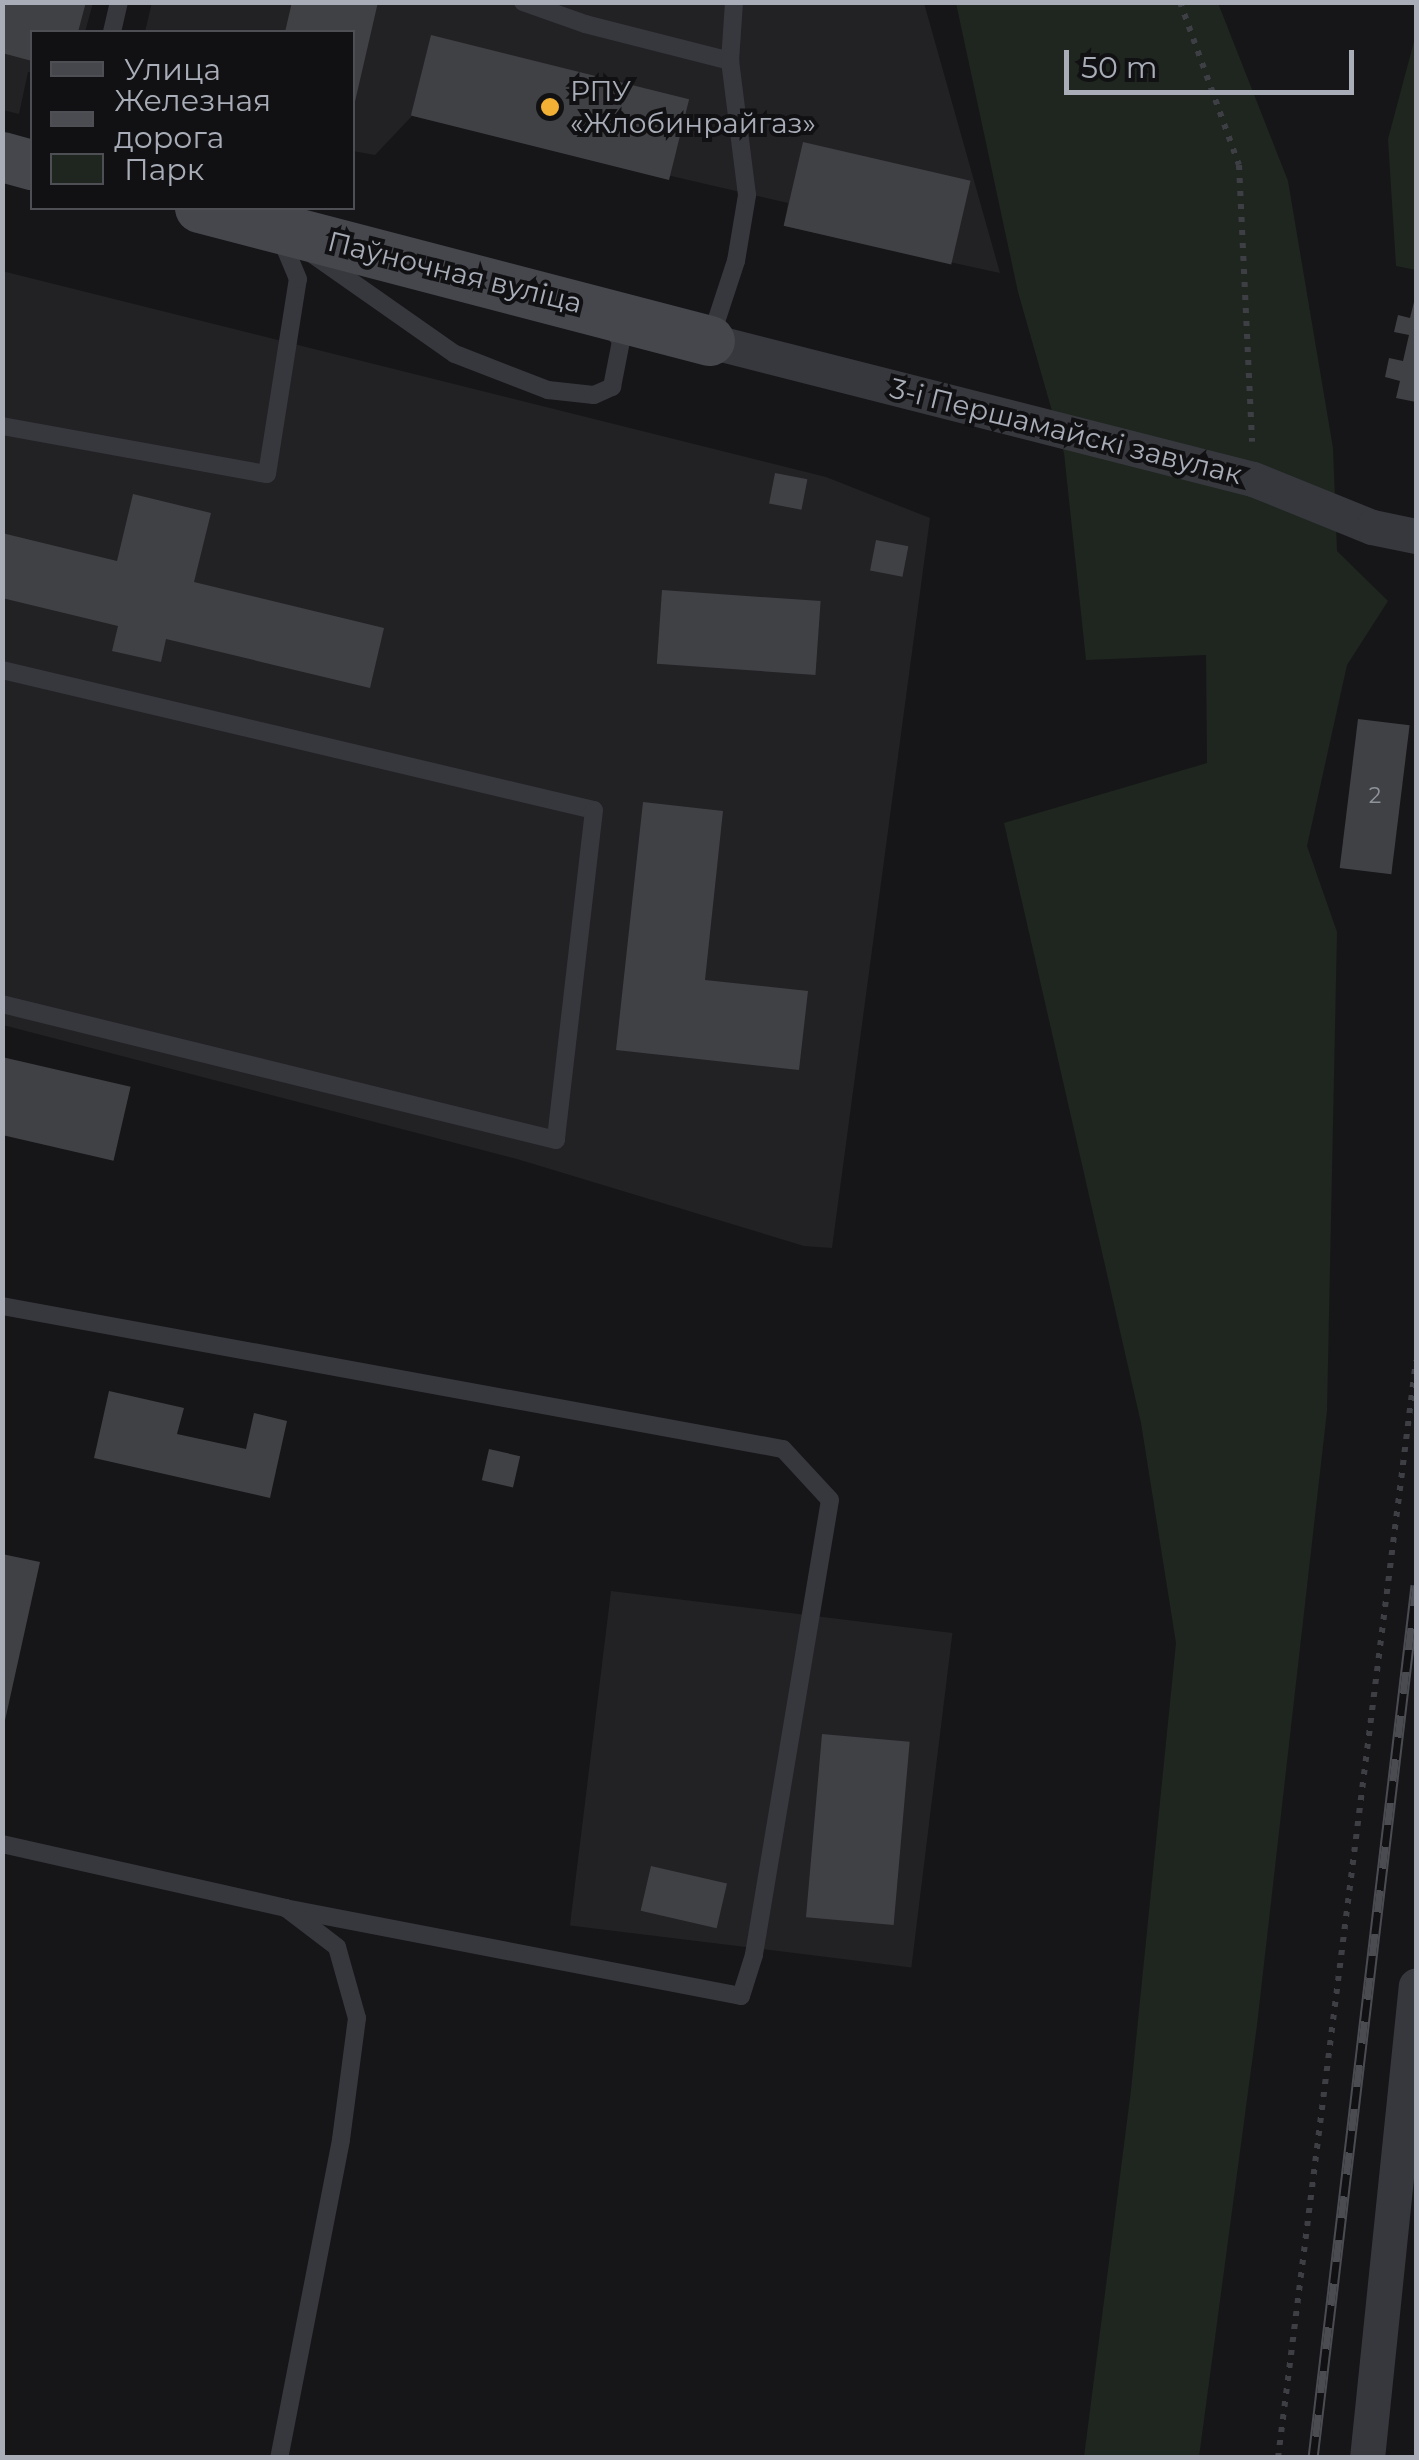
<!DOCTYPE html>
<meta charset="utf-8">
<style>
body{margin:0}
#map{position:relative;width:1419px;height:2460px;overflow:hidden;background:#161618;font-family:Montserrat,sans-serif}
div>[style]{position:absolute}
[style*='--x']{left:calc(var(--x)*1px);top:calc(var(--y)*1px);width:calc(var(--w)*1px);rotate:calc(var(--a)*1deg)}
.built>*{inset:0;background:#222225;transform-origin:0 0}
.green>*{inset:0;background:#1e261f}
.building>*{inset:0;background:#404145;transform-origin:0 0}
.path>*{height:6px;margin-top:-3px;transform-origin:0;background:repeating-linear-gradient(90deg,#3d3f44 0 5px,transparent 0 13px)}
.lane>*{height:18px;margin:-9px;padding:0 9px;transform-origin:9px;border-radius:9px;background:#37383d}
.street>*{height:35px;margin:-17.5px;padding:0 17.5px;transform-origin:17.5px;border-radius:17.5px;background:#37383d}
.secondary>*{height:50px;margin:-25px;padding:0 25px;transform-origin:25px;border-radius:25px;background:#45474d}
.rail>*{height:11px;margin-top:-5.5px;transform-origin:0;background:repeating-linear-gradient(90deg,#111113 0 22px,#4a4c52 0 44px);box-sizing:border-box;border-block:2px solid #4a4c52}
.dots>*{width:28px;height:28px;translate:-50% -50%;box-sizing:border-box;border:5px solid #111113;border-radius:50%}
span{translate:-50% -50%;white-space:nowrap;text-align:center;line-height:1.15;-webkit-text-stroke:8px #111113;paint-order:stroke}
.number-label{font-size:22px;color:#8e929b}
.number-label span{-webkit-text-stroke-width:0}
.poi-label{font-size:28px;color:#a8adb8}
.left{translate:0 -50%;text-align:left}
.street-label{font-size:28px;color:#a8adb8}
.frame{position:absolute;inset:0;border:5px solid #a8adb8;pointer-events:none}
.legend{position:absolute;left:30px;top:30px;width:325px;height:180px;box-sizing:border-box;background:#111113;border:2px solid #4d4f55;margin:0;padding:12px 18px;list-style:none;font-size:30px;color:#a8adb8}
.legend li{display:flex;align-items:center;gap:20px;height:50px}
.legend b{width:50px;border:2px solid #4d4f55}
.scale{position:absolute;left:1064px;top:50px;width:290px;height:45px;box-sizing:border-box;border:5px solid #a8adb8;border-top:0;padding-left:12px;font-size:30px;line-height:35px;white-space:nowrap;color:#a8adb8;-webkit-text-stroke:8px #111113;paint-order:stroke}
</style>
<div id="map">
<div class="built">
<i style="clip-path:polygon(152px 2px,924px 3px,1000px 273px,784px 226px,788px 203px,412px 116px,375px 155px,353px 151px,352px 32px,145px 32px)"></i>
<i style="clip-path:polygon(2px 3px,93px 3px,85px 32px,32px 32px,32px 72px,28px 72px,19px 114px,3px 110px)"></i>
<i style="clip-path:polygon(2px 271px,826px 477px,930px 518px,832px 1248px,804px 1246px,517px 1159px,3px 1025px)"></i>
<i style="left:611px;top:1591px;width:344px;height:337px;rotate:7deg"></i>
</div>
<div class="green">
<i style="clip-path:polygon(956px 3px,1218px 3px,1288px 181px,1333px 448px,1337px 551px,1388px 601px,1347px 665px,1307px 846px,1337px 932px,1327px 1411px,1257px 2025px,1199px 2457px,1084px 2457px,1131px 2090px,1176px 1643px,1141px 1423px,1004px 823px,1207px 763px,1206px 655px,1086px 660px,1064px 453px,1018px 292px)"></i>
<i style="clip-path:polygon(1416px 34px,1416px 270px,1396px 266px,1388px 139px)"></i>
</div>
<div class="building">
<i style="clip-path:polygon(2px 2px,86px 2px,78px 32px,32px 32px,32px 61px,2px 53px)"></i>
<i style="clip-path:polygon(292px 2px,378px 2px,354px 106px,352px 32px,285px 32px)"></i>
<i style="left:431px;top:35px;width:266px;height:83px;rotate:14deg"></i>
<i style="left:803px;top:142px;width:172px;height:86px;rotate:13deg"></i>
<i style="clip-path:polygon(1416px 294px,1416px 402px,1396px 398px,1400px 381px,1385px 377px,1389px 358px,1403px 361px,1409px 335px,1394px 332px,1398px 315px,1410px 318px)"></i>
<i style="left:775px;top:473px;width:33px;height:31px;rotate:11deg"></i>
<i style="clip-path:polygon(133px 494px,211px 513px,194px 582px,384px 628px,370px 688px,166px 639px,161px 662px,112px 651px,118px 626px,2px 598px,2px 533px,117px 561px)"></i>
<i style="left:876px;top:540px;width:33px;height:31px;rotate:11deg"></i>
<i style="left:662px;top:590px;width:159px;height:74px;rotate:4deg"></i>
<i style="left:1358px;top:719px;width:52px;height:150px;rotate:7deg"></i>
<i style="clip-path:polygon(643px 802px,723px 811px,705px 980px,808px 991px,799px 1070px,616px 1050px)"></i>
<i style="left:2px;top:1057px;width:132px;height:76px;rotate:13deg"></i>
<i style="clip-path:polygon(109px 1391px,184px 1408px,177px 1434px,246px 1449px,254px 1413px,287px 1421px,270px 1498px,94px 1458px)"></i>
<i style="left:489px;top:1449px;width:32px;height:32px;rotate:13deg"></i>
<i style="clip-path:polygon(2px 1554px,40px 1562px,4px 1725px,2px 1724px)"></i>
<i style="left:822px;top:1734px;width:88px;height:184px;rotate:5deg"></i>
<i style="left:651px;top:1866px;width:78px;height:46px;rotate:13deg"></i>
</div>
<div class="path">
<i style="--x:1180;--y:2;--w:173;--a:70.1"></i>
<i style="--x:1239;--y:165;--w:277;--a:87.3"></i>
<i style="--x:1278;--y:2458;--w:1106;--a:-82.83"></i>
</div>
<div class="lane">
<i style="--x:523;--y:2;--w:66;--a:19.5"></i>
<i style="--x:585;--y:24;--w:150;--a:14.3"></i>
<i style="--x:730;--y:61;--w:59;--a:-86.1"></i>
<i style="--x:112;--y:32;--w:31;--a:-77"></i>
<i style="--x:312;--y:254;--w:174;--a:35"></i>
<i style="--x:455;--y:354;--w:100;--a:21.2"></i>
<i style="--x:548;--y:390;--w:46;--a:6.2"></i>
<i style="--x:594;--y:395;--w:20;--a:-24"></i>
<i style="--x:612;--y:387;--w:47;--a:-78.9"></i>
<i style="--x:621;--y:341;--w:17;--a:-126"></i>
<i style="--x:710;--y:340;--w:83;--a:-71.8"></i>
<i style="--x:736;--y:261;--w:67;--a:-80.5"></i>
<i style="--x:747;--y:195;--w:135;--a:-97.2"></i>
<i style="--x:2;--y:426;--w:269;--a:10.3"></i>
<i style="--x:267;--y:474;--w:197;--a:-81"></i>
<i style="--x:298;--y:279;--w:47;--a:-112.7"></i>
<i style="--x:2;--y:670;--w:608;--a:13.31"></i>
<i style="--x:594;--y:810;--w:332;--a:96.6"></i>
<i style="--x:556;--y:1140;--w:570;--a:-166.21"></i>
<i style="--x:2;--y:1306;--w:794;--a:10.38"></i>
<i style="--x:783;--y:1449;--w:69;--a:47.3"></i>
<i style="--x:830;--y:1500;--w:461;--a:99.5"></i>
<i style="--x:754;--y:1955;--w:43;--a:107.6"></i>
<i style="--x:741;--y:1996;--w:463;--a:-169.1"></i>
<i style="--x:2;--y:1844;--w:291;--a:12.7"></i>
<i style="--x:286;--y:1908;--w:64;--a:37.4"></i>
<i style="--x:337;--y:1947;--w:74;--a:74.3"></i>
<i style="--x:357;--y:2018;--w:123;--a:97.5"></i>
<i style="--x:341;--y:2140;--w:324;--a:101"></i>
</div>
<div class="street">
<i style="--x:710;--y:341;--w:560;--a:14.26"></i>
<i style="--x:1253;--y:479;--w:128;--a:22"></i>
<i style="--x:1372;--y:527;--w:45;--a:11.6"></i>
<i style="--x:1367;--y:2458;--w:475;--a:-84.1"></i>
</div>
<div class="secondary">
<i style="--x:2;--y:157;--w:31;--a:15"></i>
<i style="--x:200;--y:208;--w:527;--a:14.62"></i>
</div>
<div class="rail">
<i style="--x:1313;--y:2458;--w:879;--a:-83.27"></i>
</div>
<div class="dots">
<i style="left:550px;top:107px;background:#f2b134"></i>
</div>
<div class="number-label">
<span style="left:1375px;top:796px">2</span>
</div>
<div class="poi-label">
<span class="left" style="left:570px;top:107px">РПУ<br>«Жлобинрайгаз»</span>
</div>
<div class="street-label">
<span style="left:455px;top:272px;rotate:14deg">Паўночная вуліца</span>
<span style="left:1066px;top:431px;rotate:14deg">3-і Першамайскі завулак</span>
</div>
<div class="frame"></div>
<ul class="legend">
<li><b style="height:12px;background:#45474d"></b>Улица</li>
<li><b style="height:12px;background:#4a4c52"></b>Железная дорога</li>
<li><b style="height:28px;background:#1e261f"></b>Парк</li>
</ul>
<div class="scale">50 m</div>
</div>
